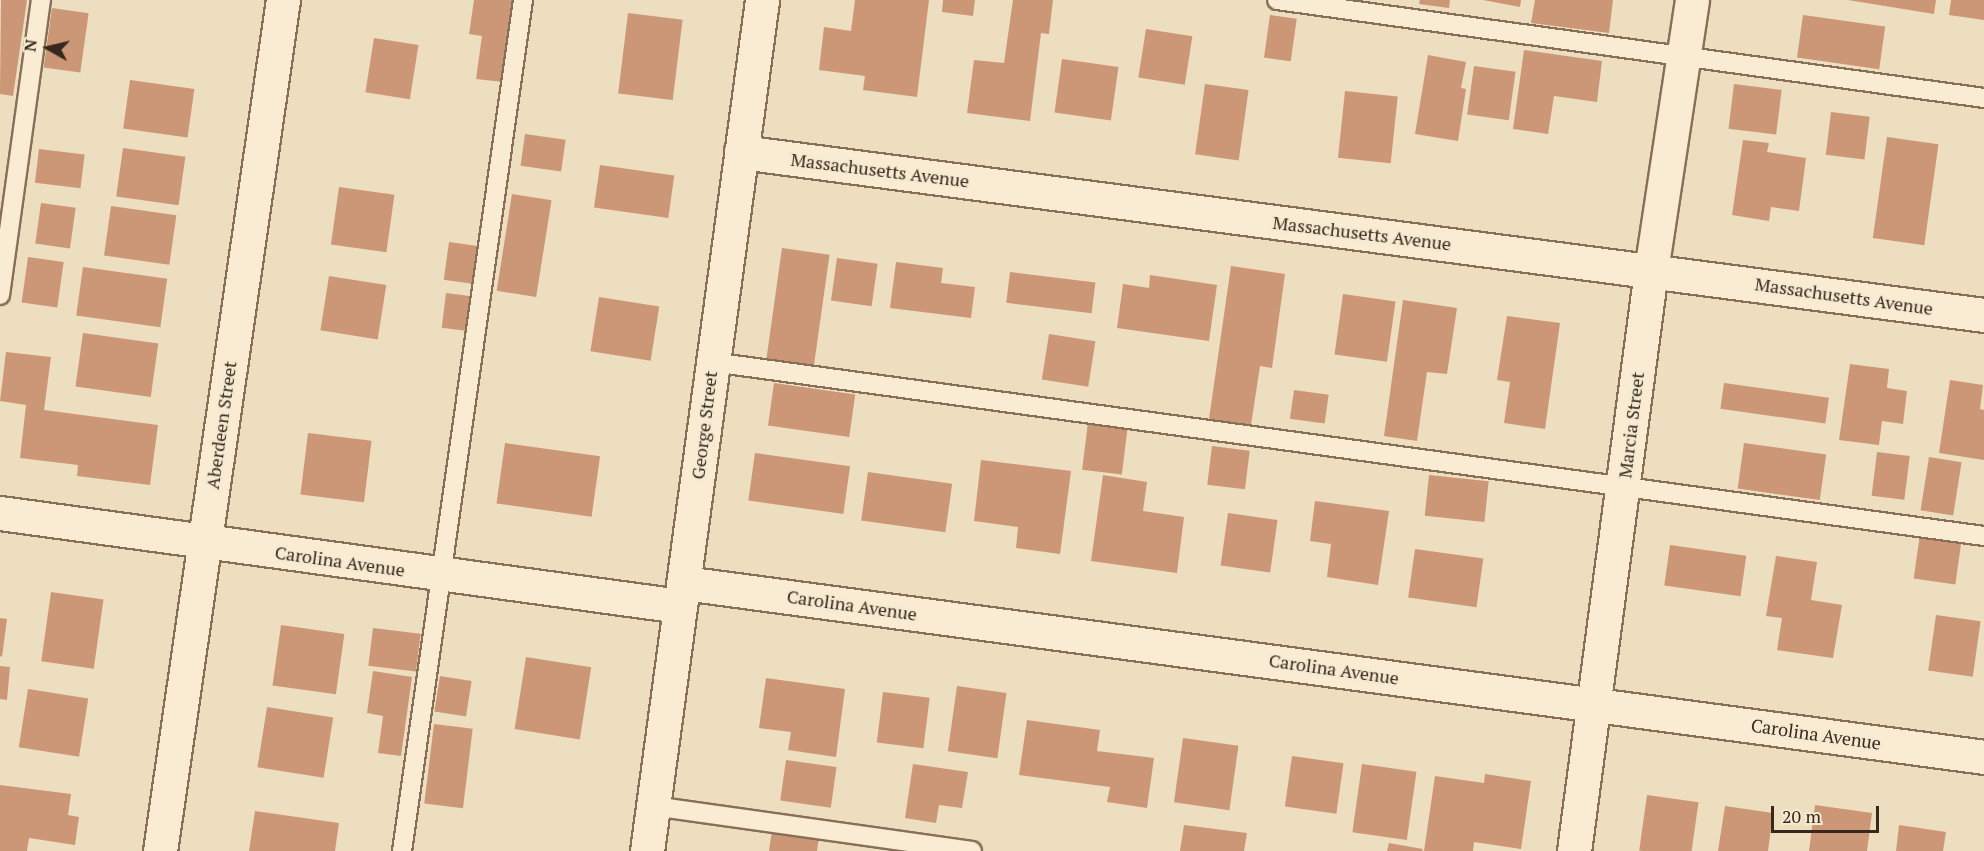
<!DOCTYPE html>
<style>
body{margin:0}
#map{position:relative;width:1984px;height:851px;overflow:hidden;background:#eedec0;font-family:"PT Serif",serif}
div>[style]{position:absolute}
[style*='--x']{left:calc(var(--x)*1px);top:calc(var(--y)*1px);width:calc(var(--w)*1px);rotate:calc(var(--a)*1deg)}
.building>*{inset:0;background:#cc9776;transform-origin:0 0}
.roads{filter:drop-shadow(2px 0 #876f58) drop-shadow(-2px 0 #876f58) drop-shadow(0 2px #876f58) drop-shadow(0 -2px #876f58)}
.service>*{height:18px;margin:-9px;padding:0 9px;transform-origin:9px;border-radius:9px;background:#f9ecd3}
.minor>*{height:33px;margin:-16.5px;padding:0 16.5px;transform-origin:16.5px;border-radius:16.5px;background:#f9ecd3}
span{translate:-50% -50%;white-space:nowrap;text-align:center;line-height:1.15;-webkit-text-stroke:4.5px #f5e9d0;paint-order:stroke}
.street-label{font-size:18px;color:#36281d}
.north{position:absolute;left:18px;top:18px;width:60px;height:60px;-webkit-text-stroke:4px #f5e9d0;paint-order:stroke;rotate:278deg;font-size:16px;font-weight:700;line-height:24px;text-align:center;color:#36281d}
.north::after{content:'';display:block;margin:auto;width:21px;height:27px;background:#36281d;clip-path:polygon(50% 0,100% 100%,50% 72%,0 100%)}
.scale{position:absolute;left:1771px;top:806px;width:108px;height:27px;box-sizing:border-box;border:3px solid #36281d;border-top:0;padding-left:8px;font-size:18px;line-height:21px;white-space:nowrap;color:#36281d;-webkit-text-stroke:4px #f5e9d0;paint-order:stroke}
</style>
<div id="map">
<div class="building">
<i style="clip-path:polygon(1px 0,27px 0,13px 96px,0 94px)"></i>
<i style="clip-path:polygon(474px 0,514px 0,503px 82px,476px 79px,482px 36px,469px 34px)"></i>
<i style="clip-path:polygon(855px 0,929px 0,917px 97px,863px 90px,865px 76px,819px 70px,824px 27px,851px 31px)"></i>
<i style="clip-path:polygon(943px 0,975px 0,973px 16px,942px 12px)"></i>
<i style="clip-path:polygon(1013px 0,1053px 0,1049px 34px,1041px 33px,1030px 121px,967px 113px,974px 60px,1004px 63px)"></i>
<i style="clip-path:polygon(1420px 0,1450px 0,1449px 8px,1419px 4px)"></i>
<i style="clip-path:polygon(1483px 0,1521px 0,1520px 7px)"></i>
<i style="clip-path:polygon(1535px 0,1613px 0,1609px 33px,1531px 23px)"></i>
<i style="clip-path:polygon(1848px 0,1936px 0,1934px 14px)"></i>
<i style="clip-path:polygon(1951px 0,1984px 0,1984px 20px,1949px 15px)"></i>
<i style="left:52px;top:8px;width:37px;height:60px;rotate:8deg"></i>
<i style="left:628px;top:13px;width:55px;height:81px;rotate:7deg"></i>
<i style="left:1270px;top:15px;width:27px;height:43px;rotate:8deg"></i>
<i style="left:1803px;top:15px;width:83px;height:43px;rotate:8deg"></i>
<i style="left:1146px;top:29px;width:47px;height:49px;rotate:9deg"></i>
<i style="left:374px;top:38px;width:45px;height:55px;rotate:9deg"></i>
<i style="clip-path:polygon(1524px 50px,1602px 61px,1597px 102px,1554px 96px,1548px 134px,1513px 129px)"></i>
<i style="clip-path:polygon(1428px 55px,1466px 62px,1461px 88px,1466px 89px,1458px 141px,1415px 134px)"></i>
<i style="left:1062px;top:59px;width:57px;height:54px;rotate:8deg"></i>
<i style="left:1474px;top:66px;width:42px;height:49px;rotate:8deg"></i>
<i style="left:130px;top:80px;width:65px;height:49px;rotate:8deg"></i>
<i style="left:1205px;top:84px;width:44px;height:71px;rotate:8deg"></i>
<i style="left:1734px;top:84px;width:48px;height:45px;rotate:7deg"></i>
<i style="left:1345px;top:91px;width:53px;height:67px;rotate:6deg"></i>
<i style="left:1831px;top:112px;width:39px;height:43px;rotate:7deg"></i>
<i style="left:525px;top:134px;width:41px;height:32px;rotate:8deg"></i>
<i style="left:1887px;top:137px;width:52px;height:102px;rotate:8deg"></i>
<i style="clip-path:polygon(1743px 140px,1769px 143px,1767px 152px,1806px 158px,1799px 211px,1771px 207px,1769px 221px,1732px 215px)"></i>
<i style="left:123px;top:148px;width:63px;height:49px;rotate:8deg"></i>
<i style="left:39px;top:149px;width:46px;height:34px;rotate:7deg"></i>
<i style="left:600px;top:165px;width:75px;height:43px;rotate:8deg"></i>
<i style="left:339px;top:187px;width:56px;height:58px;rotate:8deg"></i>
<i style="left:512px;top:194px;width:40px;height:98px;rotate:9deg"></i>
<i style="left:41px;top:203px;width:35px;height:41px;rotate:8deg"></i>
<i style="left:111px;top:206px;width:66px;height:50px;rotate:8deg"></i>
<i style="left:449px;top:242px;width:29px;height:38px;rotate:8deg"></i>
<i style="left:782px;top:248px;width:48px;height:115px;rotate:8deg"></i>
<i style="left:28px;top:257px;width:36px;height:46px;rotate:8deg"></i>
<i style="left:837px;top:258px;width:41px;height:43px;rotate:8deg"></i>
<i style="clip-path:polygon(896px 262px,943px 268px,941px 283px,975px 287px,971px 318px,890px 308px)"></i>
<i style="clip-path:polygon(1231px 266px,1285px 274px,1272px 368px,1260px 366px,1251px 425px,1209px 419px)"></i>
<i style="left:83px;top:267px;width:85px;height:49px;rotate:8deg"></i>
<i style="left:1010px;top:272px;width:86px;height:31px;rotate:7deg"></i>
<i style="clip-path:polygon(1150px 275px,1217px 285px,1209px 341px,1117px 328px,1123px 284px,1149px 288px)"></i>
<i style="left:329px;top:276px;width:58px;height:55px;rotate:9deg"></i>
<i style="left:446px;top:293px;width:24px;height:35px;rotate:7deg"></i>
<i style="left:1343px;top:294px;width:53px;height:61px;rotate:8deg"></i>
<i style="left:599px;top:297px;width:61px;height:55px;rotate:9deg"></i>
<i style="clip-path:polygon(1403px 300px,1457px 308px,1447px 374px,1427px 372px,1417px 441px,1384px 436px)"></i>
<i style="clip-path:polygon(1507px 316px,1560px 323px,1545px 429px,1504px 423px,1510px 382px,1497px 380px)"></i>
<i style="left:83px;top:333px;width:76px;height:54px;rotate:8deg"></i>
<i style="left:1049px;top:334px;width:47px;height:46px;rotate:9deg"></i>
<i style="clip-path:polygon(6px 352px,51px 357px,44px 410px,158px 425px,150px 485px,77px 476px,78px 465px,20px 458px,26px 405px,0 401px)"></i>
<i style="clip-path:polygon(1850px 364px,1889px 369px,1887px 388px,1907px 391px,1903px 424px,1882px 421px,1879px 445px,1839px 440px)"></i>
<i style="clip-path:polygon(1950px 380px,1983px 385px,1980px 409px,1984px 410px,1984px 460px,1939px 453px)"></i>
<i style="left:774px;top:383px;width:82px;height:43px;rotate:8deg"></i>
<i style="left:1724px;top:383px;width:106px;height:26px;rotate:8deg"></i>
<i style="left:1294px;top:390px;width:35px;height:29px;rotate:8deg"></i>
<i style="left:1088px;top:422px;width:40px;height:48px;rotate:7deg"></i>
<i style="left:308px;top:433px;width:64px;height:62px;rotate:7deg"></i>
<i style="left:505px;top:443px;width:96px;height:61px;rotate:8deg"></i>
<i style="left:1744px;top:443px;width:83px;height:46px;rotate:8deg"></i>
<i style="left:1212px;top:446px;width:38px;height:39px;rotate:7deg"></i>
<i style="left:1877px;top:452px;width:33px;height:44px;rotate:7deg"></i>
<i style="left:755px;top:453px;width:96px;height:48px;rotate:8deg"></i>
<i style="left:1929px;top:457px;width:33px;height:54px;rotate:9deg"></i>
<i style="clip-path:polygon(981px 460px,1071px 471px,1060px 554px,1016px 548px,1018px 527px,974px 521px)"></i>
<i style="left:868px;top:472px;width:85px;height:49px;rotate:8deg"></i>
<i style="clip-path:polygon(1103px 475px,1147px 482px,1143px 511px,1184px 517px,1177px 573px,1091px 561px)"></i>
<i style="left:1429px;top:475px;width:60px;height:41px;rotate:6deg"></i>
<i style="clip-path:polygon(1315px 501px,1389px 511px,1378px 585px,1327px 577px,1331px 544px,1310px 541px)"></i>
<i style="left:1228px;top:513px;width:50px;height:53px;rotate:8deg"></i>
<i style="left:1920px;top:534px;width:42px;height:45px;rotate:8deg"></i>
<i style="left:1670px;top:545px;width:77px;height:41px;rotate:8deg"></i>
<i style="left:1415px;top:549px;width:69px;height:49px;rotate:8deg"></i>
<i style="clip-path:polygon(1776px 556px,1817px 562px,1811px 600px,1842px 605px,1833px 658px,1777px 650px,1782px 618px,1766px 616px)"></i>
<i style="left:51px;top:592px;width:53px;height:70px;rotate:8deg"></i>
<i style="left:1936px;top:615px;width:45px;height:56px;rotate:8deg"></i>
<i style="clip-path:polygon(0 618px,7px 619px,2px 657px,0 656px)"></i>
<i style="left:281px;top:625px;width:64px;height:61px;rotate:8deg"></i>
<i style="left:373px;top:628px;width:48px;height:38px;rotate:7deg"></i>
<i style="left:526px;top:657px;width:66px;height:73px;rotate:9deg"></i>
<i style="clip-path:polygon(0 666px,10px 667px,7px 700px,0 699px)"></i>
<i style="clip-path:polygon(373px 671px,412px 677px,401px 756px,378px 753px,383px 716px,367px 713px)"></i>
<i style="left:440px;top:676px;width:32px;height:36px;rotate:9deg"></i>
<i style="clip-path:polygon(766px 678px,845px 689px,836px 757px,788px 750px,791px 732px,759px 728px)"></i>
<i style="left:957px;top:686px;width:50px;height:66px;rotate:8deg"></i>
<i style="left:28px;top:689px;width:61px;height:59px;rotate:9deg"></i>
<i style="left:883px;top:692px;width:47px;height:51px;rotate:7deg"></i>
<i style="left:267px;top:707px;width:67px;height:61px;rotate:9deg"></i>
<i style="clip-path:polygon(1027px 720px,1100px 730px,1097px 751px,1154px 758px,1147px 808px,1107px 802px,1110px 787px,1019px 775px)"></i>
<i style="left:434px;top:724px;width:39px;height:80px;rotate:7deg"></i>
<i style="left:1183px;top:738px;width:56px;height:65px;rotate:8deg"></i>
<i style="left:1292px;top:756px;width:52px;height:51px;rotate:8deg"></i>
<i style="left:786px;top:760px;width:51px;height:41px;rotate:8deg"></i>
<i style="clip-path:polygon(913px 764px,968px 772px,962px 808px,939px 805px,936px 823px,905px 818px)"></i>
<i style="left:1362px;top:764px;width:55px;height:69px;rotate:8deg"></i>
<i style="clip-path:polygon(1485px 774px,1531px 781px,1521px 849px,1474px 842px,1473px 851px,1424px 851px,1435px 776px,1484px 783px)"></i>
<i style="clip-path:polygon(0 785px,71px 794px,68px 815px,79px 817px,75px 845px,29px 838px,27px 851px,0 851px)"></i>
<i style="left:1647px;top:795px;width:52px;height:56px;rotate:8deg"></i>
<i style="clip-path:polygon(1815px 805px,1872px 813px,1867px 851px,1809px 851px)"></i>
<i style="clip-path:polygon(1725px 806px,1773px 813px,1768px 851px,1718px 851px)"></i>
<i style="clip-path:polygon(255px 811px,339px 823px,335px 851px,249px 851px)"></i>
<i style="clip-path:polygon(1184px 825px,1247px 833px,1244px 851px,1180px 851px)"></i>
<i style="clip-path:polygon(1899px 825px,1946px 832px,1943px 851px,1896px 851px)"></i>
<i style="clip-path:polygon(772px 830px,819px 837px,817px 851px,769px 851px)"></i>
<i style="clip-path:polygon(1389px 843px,1423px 849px,1422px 851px,1387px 851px)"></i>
</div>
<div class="roads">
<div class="service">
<i style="--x:1277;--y:0;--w:714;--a:7.89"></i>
<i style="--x:0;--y:295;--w:298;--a:-82.1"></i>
<i style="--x:712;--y:362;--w:1284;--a:7.79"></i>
<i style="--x:653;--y:806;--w:322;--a:8"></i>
<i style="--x:402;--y:851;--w:860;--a:-81.91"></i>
</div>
<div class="minor">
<i style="--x:741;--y:152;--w:1254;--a:7.47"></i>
<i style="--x:0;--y:513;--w:686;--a:7.79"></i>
<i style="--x:684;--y:583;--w:1312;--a:7.62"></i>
<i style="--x:160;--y:851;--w:860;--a:-81.78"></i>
<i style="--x:647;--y:851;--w:859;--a:-82.3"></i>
<i style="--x:1574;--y:851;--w:585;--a:-82.44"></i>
<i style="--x:1651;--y:271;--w:274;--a:-81.4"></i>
</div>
</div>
<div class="street-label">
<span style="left:880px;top:170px;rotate:7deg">Massachusetts Avenue</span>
<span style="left:1362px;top:233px;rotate:7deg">Massachusetts Avenue</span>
<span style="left:1844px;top:296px;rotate:8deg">Massachusetts Avenue</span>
<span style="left:221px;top:425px;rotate:-82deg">Aberdeen Street</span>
<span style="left:704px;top:425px;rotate:-83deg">George Street</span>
<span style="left:1631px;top:425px;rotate:-83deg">Marcia Street</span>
<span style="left:340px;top:561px;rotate:8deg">Carolina Avenue</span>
<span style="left:852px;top:605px;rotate:8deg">Carolina Avenue</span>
<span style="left:1334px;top:669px;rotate:8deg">Carolina Avenue</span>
<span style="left:1816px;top:734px;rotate:8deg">Carolina Avenue</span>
</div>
<div class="north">N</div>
<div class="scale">20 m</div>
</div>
